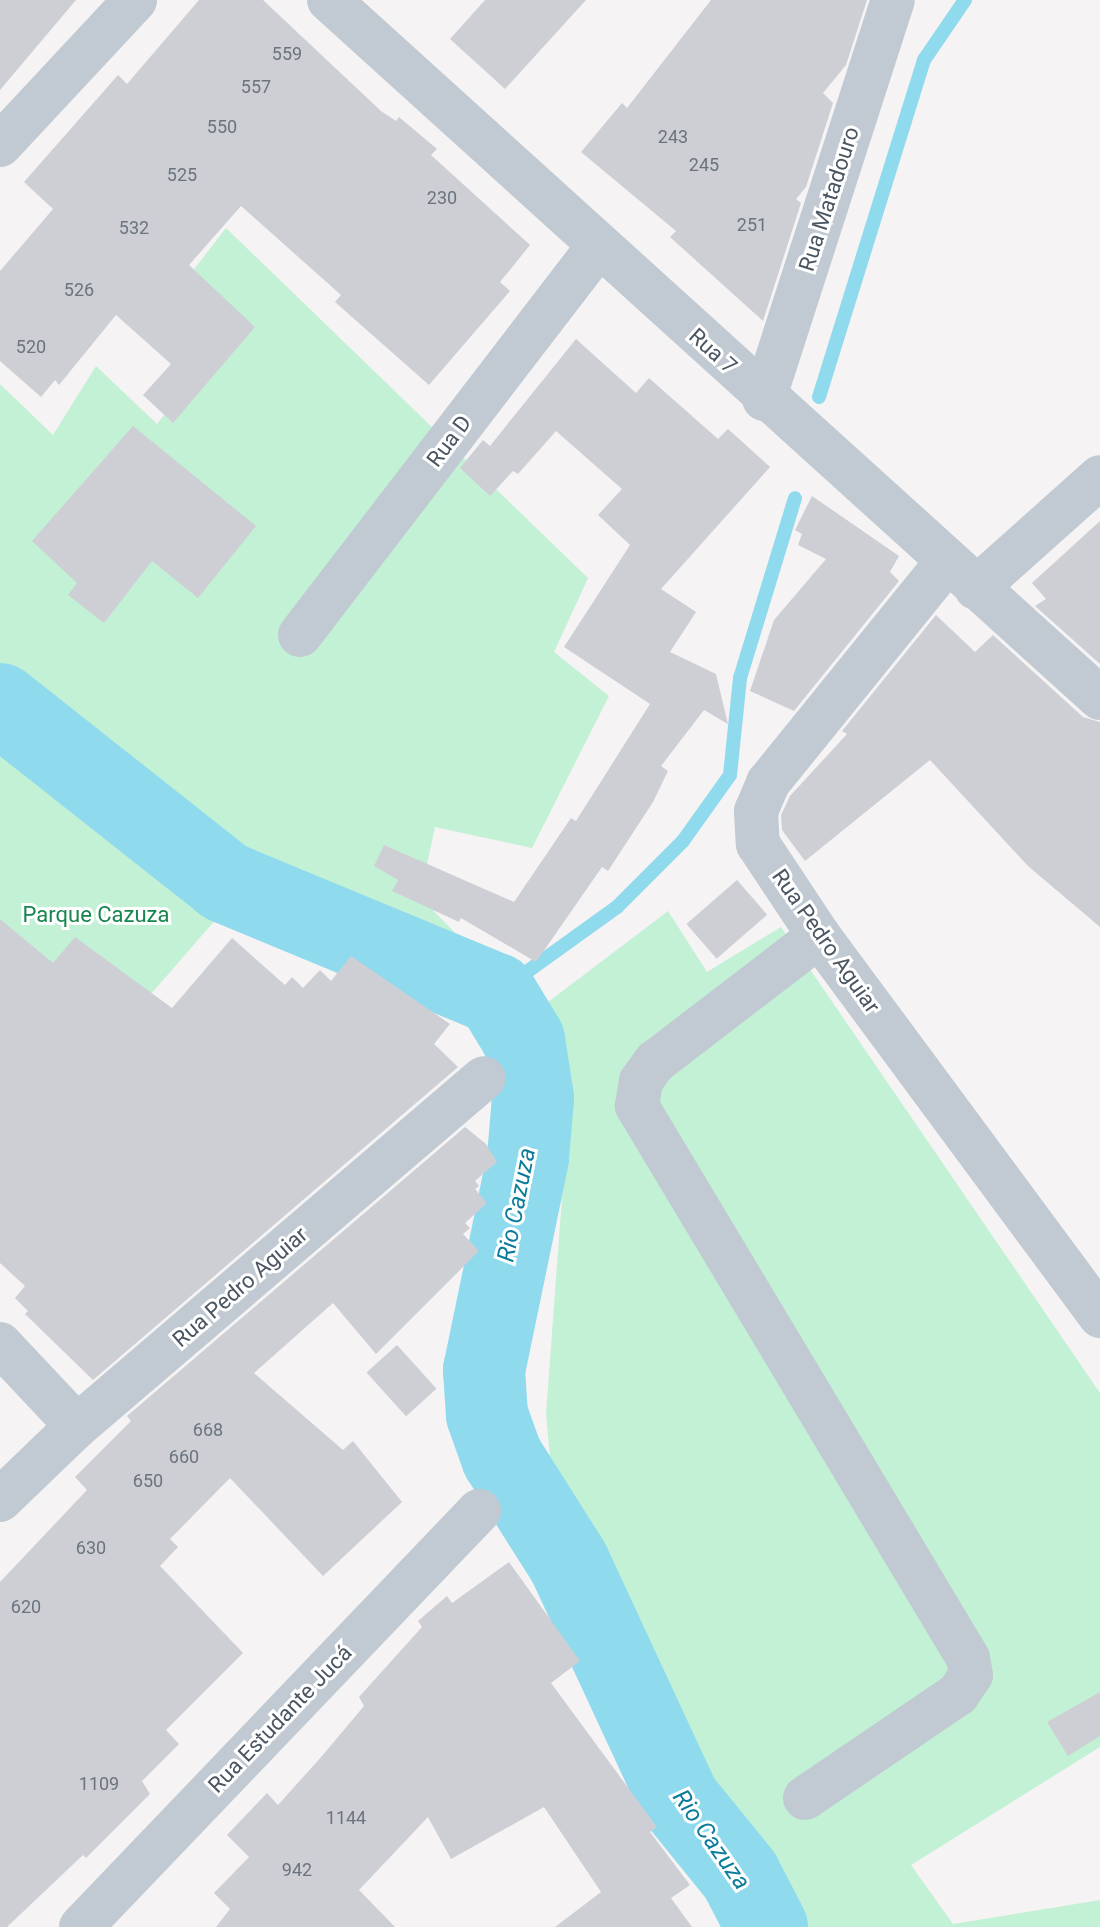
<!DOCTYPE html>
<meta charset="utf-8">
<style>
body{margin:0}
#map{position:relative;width:1100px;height:1927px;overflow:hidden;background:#f5f3f3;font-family:Roboto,sans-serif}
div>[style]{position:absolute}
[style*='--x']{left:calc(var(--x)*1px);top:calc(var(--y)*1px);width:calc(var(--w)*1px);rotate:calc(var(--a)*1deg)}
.green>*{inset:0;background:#c3f1d5}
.stream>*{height:14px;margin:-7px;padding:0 7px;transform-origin:7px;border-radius:7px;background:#90daee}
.river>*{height:82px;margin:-41px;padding:0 41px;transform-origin:41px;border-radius:41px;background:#90daee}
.building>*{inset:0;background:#cdcfd5;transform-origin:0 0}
.minor>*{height:44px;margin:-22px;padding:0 22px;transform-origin:22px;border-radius:22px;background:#c1cad2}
span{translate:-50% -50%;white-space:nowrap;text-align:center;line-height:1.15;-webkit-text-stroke:6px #fff;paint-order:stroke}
.number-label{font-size:18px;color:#6b747e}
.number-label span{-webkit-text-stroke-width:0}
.street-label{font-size:22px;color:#4a5661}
.park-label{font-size:22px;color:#17864f}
.water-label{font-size:24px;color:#0c7c9b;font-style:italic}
</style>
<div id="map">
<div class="green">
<i style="clip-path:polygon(226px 228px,588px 578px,554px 652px,609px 696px,532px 848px,435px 827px,420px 897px,480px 958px,200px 833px,0 680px,0 384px,53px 435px,96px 366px,157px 424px,239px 322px,188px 277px)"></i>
<i style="clip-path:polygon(0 718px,231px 902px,97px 1056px,0 978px)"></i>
<i style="clip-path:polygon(668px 911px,707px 972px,781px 927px,1100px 1393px,1100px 1747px,911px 1865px,953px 1924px,1100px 1900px,1100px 1927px,808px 1927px,671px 1731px,554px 1498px,546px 1414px,565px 1157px,535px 1012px)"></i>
</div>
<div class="stream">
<i style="--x:819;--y:397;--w:353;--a:-72.7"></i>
<i style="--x:924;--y:60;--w:73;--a:-55.7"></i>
<i style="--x:496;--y:994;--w:149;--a:-35.7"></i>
<i style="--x:617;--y:907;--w:93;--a:-45"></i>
<i style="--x:683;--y:841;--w:81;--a:-54.5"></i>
<i style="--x:730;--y:775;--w:98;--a:-84.1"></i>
<i style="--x:740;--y:678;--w:188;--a:-73"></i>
</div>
<div class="river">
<i style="--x:0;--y:704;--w:287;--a:38.3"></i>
<i style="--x:225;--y:882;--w:293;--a:22.5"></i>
<i style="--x:496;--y:994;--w:54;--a:58.7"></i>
<i style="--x:524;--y:1040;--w:59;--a:81.2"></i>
<i style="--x:533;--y:1098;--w:60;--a:94.8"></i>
<i style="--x:528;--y:1158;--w:217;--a:101.7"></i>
<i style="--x:484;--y:1370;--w:45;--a:86.2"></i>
<i style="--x:487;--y:1415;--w:45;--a:70.3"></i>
<i style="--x:502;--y:1457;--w:125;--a:57.7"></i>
<i style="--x:569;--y:1563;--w:261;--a:65.1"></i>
<i style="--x:679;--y:1800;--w:97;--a:50.9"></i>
<i style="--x:740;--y:1875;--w:59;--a:62.6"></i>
</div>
<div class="building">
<i style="clip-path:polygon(0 0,76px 0,0 90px)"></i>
<i style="clip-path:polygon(199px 0,263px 0,381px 111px,396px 121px,399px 117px,437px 149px,431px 155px,530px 245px,500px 282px,510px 291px,429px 385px,335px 302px,341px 295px,241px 206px,189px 265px,255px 327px,173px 423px,143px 395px,171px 364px,116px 315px,59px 385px,55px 380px,41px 397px,0 361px,0 271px,53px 209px,24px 182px,118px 75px,127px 84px)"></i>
<i style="clip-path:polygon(485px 0,586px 0,505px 89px,450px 39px)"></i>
<i style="clip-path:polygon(711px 0,867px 0,846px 65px,823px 93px,833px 103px,806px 187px,796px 199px,801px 203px,763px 321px,670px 237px,676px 231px,581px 152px,622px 103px,627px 108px)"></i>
<i style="clip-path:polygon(576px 339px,636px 393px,649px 378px,718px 439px,728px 429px,770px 467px,661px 589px,696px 612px,670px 652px,716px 674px,728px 724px,704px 710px,661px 766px,668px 771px,653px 802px,608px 871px,602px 867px,536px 962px,461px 918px,459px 922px,392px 891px,398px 880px,374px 866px,384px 845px,514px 902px,571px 818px,576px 821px,650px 704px,564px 647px,630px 545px,598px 515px,622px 489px,556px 431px,518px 474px,513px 471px,490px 496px,460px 468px,483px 440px,490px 446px)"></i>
<i style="clip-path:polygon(133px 426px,256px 526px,198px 598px,152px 561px,104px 623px,68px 595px,77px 583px,32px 541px)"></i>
<i style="clip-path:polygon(812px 496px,899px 556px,890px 572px,899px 581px,794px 711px,750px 691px,774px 620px,826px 559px,798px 545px,802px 534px,795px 530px)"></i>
<i style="clip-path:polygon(1100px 521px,1100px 664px,1035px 606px,1046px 599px,1032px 583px)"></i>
<i style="clip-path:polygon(936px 615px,975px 652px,993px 635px,1083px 717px,1100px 722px,1100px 927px,1028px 866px,930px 760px,805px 861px,782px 830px,781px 815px,790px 796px,847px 734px,842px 731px)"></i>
<i style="left:737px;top:880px;width:46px;height:67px;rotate:49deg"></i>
<i style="clip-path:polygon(0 919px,53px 963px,75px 937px,172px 1008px,232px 938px,285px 985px,292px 977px,303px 988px,320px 970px,331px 981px,351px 956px,450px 1024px,434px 1044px,458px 1067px,93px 1380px,25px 1314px,28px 1311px,15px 1298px,25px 1286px,0 1263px)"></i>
<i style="clip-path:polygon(465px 1127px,486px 1144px,497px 1162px,475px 1181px,479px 1186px,475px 1189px,487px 1203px,465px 1223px,470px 1228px,463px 1234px,479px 1251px,376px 1354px,333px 1303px,254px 1373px,343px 1450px,353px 1441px,402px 1502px,323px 1576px,230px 1478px,170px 1539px,178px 1547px,160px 1566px,243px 1653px,166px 1730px,179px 1744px,142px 1781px,150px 1794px,86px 1858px,83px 1855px,7px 1927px,0 1927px,0 1582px,87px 1490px,75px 1477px,131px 1421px,127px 1416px)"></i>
<i style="left:397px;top:1345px;width:59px;height:41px;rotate:48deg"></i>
<i style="clip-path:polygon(509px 1562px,580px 1661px,551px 1683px,657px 1827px,650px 1832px,690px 1885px,671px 1898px,692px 1927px,555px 1927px,601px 1892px,544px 1807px,451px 1859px,428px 1817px,359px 1890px,395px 1927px,216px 1927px,230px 1909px,214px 1893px,249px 1857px,227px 1835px,267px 1793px,278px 1805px,322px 1756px,364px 1706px,359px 1697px,422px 1627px,418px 1621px,447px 1596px,452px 1603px)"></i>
<i style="clip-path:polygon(1100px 1692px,1100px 1736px,1068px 1756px,1047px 1722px)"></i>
</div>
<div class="minor">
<i style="--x:329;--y:0;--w:1040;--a:42.16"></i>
<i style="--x:0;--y:145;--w:198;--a:-47"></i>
<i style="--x:764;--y:399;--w:419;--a:-72.1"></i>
<i style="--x:946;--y:563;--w:283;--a:129"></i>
<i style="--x:768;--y:783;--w:30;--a:113"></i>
<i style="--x:756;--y:811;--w:33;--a:87"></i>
<i style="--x:758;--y:844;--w:110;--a:56.5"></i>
<i style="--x:819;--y:936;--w:473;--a:53.5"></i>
<i style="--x:976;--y:588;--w:166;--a:-41.8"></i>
<i style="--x:300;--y:635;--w:490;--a:-52.5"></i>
<i style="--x:0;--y:1344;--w:112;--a:46.8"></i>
<i style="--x:0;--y:1500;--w:107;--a:-43.9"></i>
<i style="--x:77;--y:1426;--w:535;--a:-40.53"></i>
<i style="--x:805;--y:1798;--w:185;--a:-34.2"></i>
<i style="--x:958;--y:1694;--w:23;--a:-56"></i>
<i style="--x:971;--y:1675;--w:17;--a:-100"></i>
<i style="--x:968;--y:1658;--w:644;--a:-120.95"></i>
<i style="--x:637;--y:1106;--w:25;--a:-81"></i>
<i style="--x:641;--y:1081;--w:24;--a:-54"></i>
<i style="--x:655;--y:1062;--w:207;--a:-37.5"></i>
<i style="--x:81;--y:1927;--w:576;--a:-46.27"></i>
</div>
<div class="number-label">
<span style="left:287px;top:54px">559</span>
<span style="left:256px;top:87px">557</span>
<span style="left:222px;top:127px">550</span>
<span style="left:673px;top:137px">243</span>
<span style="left:704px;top:165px">245</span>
<span style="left:182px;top:175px">525</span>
<span style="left:442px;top:198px">230</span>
<span style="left:752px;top:225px">251</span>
<span style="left:134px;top:228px">532</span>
<span style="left:79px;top:290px">526</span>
<span style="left:31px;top:347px">520</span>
<span style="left:208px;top:1430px">668</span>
<span style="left:184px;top:1457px">660</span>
<span style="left:148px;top:1481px">650</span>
<span style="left:91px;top:1548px">630</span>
<span style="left:26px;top:1607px">620</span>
<span style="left:99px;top:1784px">1109</span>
<span style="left:346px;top:1818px">1144</span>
<span style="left:297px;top:1870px">942</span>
</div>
<div class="street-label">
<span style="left:829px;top:199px;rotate:-72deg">Rua Matadouro</span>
<span style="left:713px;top:351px;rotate:42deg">Rua 7</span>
<span style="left:449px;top:441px;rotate:-53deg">Rua D</span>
<span style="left:826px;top:941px;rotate:55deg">Rua Pedro Aguiar</span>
<span style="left:240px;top:1287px;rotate:-41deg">Rua Pedro Aguiar</span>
<span style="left:280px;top:1719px;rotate:-46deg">Rua Estudante Jucá</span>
</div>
<div class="park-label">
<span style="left:96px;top:915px">Parque Cazuza</span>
</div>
<div class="water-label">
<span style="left:517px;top:1205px;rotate:-79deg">Rio Cazuza</span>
<span style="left:711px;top:1840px;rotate:55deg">Rio Cazuza</span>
</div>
</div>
